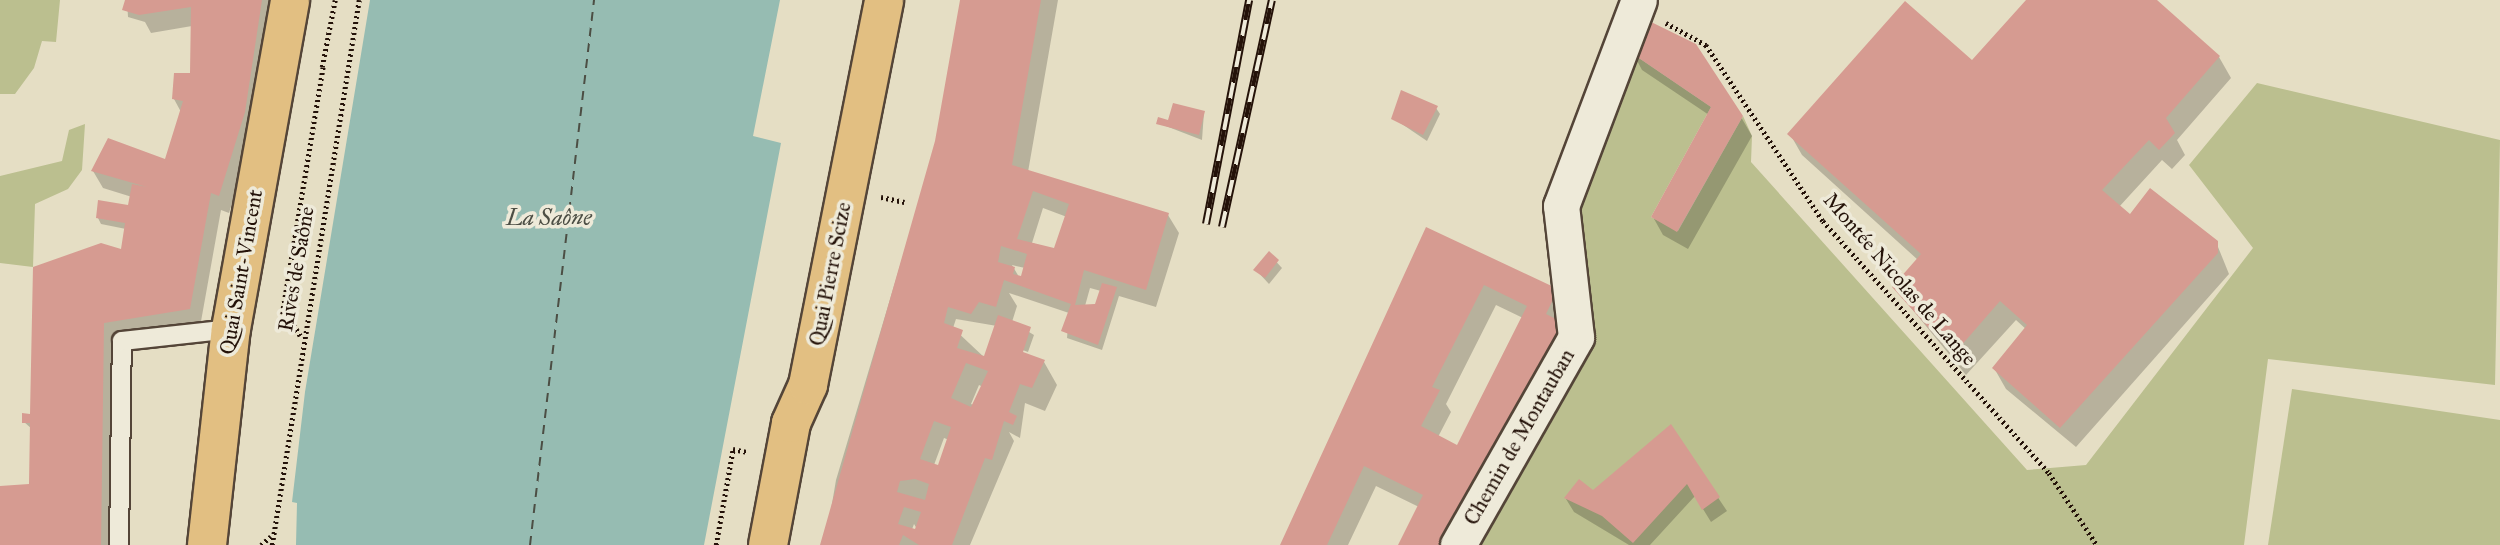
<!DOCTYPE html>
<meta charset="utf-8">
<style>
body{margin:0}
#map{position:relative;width:2500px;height:545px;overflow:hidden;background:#e5dec4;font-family:"IM FELL Great Primer",serif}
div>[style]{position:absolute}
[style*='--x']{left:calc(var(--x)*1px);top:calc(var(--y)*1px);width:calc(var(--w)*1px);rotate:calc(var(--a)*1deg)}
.green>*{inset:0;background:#bbbf8f}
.water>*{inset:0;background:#96bcb2}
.shadow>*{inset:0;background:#0003}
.ferry>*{height:2px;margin-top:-1px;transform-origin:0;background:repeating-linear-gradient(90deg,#4c4e44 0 9px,transparent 0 16px)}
.building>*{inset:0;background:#d69b91}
.path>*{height:4.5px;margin-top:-2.25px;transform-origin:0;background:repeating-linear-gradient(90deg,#241209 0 2px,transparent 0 5.5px)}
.roads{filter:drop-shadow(2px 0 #544538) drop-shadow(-2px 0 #544538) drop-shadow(0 2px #544538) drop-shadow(0 -2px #544538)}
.lane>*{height:18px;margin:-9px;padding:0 9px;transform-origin:9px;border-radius:9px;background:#eeead9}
.street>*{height:35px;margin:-17.5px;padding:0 17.5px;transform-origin:17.5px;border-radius:17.5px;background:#eeead9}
.primary>*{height:38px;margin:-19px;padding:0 19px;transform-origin:19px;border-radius:19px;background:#e2bf82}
.rail>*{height:8px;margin-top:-4px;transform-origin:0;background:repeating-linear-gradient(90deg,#eeead9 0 16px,#241209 0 32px);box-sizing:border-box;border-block:2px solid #241209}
span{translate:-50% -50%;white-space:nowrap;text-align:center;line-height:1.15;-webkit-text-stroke:7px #eeead9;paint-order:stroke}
.street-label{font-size:21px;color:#241209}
.water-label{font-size:23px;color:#4c4e44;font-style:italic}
</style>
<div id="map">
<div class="green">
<i style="clip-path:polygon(0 0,60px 0,56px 42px,42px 41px,34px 68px,15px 94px,0 94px)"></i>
<i style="clip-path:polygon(1630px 52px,1711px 107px,1651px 217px,1678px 231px,1743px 116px,1752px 136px,1751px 162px,2027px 470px,2086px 465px,2253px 248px,2189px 165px,2257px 83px,2500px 140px,2495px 385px,2268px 359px,2244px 545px,1472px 545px,1581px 351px,1575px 215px)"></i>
<i style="clip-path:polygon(85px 124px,82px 170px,68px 189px,35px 204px,33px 267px,0 263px,0 176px,62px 161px,69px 130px)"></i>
<i style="clip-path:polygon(2292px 389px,2500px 420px,2500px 545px,2268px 545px)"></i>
</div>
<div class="water">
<i style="clip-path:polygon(370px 0,780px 0,753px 136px,781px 143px,704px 545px,296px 545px,297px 503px,292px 502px,305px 392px)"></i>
</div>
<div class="shadow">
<i style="clip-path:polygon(127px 0,269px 0,254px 130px,229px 213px,221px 210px,200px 327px,114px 341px,112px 545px,0 545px,0 487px,31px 485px,32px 429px,24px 422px,32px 421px,122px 251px,126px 229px,101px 224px,98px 218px,129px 210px,132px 197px,103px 188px,93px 171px,166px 161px,181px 112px,174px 99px,191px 75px,192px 26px,151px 33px,145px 22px,128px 17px)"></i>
<i style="clip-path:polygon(evenodd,962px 0,1058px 0,1028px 172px,1168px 215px,1179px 233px,1156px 307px,1119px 296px,1102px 350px,1067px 338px,1069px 313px,1009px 293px,1017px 306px,1012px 322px,1034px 335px,1028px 352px,995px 340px,1044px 362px,1057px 385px,1045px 411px,1025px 403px,1020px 438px,1009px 432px,1014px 441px,970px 545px,825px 545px,836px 480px,937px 142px,962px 0,1043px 208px,1067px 217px,1056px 250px,1032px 243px,1043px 208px,962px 0,1012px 265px,1025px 268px,1022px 278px,1019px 277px,1012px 265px,962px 0,1090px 288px,1101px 291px,1096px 306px,1085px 306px,1090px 288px,962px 0,956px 319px,997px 326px,985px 358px,953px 328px,956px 319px,962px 0,979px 385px,983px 387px,974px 405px,971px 404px,979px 385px,962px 0,944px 438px,949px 440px,939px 467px,934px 465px,944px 438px,962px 0,914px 524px,917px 529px,911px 532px,914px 524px)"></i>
<i style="clip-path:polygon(2028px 0,2154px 0,2219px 57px,2231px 78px,2177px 140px,2185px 155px,2172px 169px,2162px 160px,2119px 207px,2129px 216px,2216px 242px,2229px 274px,2076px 447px,2006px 389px,1994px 368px,2028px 331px,2016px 320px,1966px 375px,1894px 287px,1918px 260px,1802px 155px,1790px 134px,1972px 63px)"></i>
<i style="clip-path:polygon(1632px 51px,1741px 117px,1752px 136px,1688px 249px,1663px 235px,1653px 217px,1709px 115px,1642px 70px)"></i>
<i style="clip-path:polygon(1436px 108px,1440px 114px,1427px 141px,1393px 118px)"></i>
<i style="clip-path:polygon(1204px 112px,1202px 140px,1158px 123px)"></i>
<i style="clip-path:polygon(evenodd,1427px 230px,1557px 291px,1569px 312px,1400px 545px,1419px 507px,1376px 486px,1348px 545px,1282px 545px,1427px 230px,1496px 305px,1523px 318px,1458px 447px,1438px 437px,1451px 412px,1446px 404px,1496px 305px)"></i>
<i style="clip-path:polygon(1269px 254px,1282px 268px,1269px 284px,1256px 270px)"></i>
<i style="clip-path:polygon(1670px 426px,1727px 511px,1711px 522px,1695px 496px,1650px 545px,1629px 545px,1574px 512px,1566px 499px,1593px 492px)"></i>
</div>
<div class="ferry">
<i style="--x:530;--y:545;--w:549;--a:-83.3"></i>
</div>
<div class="building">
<i style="clip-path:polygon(125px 0,262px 0,245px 112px,219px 196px,211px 193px,190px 309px,104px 323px,101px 545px,0 545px,0 486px,29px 484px,30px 423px,22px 423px,22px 413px,30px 414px,33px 267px,101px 243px,121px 249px,125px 223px,96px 218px,98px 200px,128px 205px,132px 184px,147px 187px,91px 171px,108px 138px,165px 159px,183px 101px,172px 99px,174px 73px,190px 73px,191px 7px,139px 15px,122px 10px)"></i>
<i style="clip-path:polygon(evenodd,960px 0,1041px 0,1012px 165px,1169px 213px,1146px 290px,1084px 270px,1075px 305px,1095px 304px,1102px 283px,1117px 287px,1098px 345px,1061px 331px,1071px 304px,1004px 280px,996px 307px,979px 302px,971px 314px,948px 307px,944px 323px,963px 330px,957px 348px,984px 356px,998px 315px,1031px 327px,1023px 352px,1045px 360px,1032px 388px,1020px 384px,1009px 412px,1017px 416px,1013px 425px,1004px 421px,992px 460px,985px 458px,952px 545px,919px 545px,903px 535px,899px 545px,820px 545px,935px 141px,960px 0,1033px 191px,1069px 204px,1054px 248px,1017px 239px,1033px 191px,960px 0,1001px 246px,1027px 254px,1021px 276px,1013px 274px,1015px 267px,998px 262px,1001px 246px,960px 0,966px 363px,988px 371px,971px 407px,951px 398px,966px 363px,960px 0,934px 421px,951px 427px,938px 465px,920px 459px,934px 421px,960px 0,915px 479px,929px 484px,925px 500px,897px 492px,900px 481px,915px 479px,960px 0,904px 507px,921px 512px,915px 529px,898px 524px,904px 507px)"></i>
<i style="clip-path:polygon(2026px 0,2157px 0,2220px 56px,2166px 118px,2175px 133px,2159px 150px,2149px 140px,2102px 190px,2130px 214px,2150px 188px,2218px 241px,2218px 253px,2060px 428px,1992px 368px,2027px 325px,2000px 301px,1953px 355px,1892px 287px,1921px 254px,1787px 134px,1905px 1px,1972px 60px)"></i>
<i style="clip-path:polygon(1645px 19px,1696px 44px,1743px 116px,1677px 232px,1651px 217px,1711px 107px,1630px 52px)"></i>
<i style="clip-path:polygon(1401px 90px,1438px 106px,1423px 135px,1391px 119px)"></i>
<i style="clip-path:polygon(1173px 103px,1205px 111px,1199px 135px,1156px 124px,1158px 117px,1168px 120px)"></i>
<i style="clip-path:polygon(evenodd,1426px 227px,1558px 289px,1546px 314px,1564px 323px,1445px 545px,1398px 545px,1423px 495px,1364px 466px,1327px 545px,1280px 545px,1426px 227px,1484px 285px,1527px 306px,1457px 445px,1421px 426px,1440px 390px,1432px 387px,1484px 285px)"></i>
<i style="clip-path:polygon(1269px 251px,1279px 260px,1265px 278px,1253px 270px)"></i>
<i style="clip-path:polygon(1671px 424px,1720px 497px,1702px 510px,1687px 484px,1633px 543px,1602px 516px,1564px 498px,1579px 479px,1593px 490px)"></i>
</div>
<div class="path">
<i style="--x:1666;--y:23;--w:46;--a:28.8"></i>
<i style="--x:1706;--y:45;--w:211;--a:56.4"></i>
<i style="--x:1823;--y:221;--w:338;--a:48.1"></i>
<i style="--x:2049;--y:473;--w:87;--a:56.3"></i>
<i style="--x:322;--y:67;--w:68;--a:-79"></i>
<i style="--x:881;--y:197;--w:24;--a:12"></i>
<i style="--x:300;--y:336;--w:33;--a:-121"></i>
<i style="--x:283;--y:308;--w:244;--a:-80.6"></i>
<i style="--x:261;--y:545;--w:13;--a:-42"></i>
<i style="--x:272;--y:545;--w:552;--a:-80.93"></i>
<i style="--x:716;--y:545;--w:97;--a:-80"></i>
<i style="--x:733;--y:449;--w:14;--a:12"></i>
</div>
<div class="roads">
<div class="lane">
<i style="--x:119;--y:545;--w:204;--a:-89.2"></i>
<i style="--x:122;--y:341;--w:110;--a:-6.3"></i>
</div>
<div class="street">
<i style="--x:1458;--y:545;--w:239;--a:-60.4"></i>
<i style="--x:1576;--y:337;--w:132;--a:-96.5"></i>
<i style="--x:1561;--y:206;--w:220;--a:-69.3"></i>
</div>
<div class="primary">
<i style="--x:207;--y:545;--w:217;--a:-83.7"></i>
<i style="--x:231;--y:329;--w:334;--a:-79.8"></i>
<i style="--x:768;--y:545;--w:124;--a:-79.3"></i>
<i style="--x:791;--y:423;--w:42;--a:-65.9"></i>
<i style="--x:808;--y:385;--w:392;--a:-78.8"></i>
</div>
</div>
<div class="rail">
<i style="--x:1206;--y:224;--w:228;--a:-79.1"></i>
<i style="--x:1222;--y:227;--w:232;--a:-77.6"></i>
</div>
<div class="street-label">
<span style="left:296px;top:269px;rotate:-80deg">Rives de Saône</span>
<span style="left:241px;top:272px;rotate:-80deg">Quai Saint-Vincent</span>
<span style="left:830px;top:274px;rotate:-79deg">Quai Pierre Scize</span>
<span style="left:1900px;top:279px;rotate:49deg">Montée Nicolas de Lange</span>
<span style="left:1519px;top:437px;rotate:-60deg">Chemin de Montauban</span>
</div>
<div class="water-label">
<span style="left:549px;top:217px">La Saône</span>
</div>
</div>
